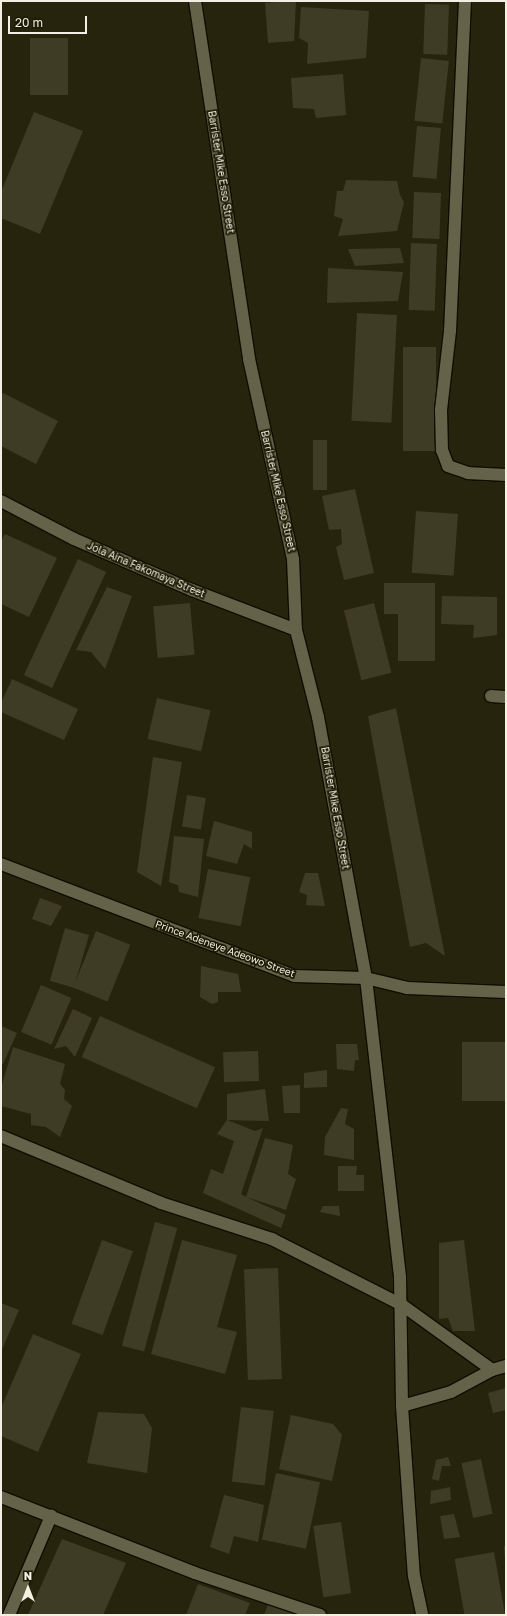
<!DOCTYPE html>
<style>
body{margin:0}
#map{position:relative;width:507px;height:1616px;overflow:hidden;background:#27240d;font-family:"Golos Text",sans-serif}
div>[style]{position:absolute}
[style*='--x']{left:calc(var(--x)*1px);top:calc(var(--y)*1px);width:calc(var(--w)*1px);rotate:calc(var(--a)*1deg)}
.building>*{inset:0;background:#3f3c25;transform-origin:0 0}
.roads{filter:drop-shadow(1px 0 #100d00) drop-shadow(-1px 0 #100d00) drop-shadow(0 1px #100d00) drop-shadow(0 -1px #100d00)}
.minor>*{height:12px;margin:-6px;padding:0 6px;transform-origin:6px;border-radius:6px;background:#646249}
span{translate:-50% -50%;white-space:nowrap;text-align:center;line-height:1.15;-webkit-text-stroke:3.5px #1e1b05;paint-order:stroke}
.street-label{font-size:10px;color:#f1f0e2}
.frame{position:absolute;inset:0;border:2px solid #f1f0e2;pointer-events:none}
.north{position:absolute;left:8px;top:1568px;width:40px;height:40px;-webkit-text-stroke:3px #1e1b05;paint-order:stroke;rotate:0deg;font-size:11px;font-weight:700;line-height:16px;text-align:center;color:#f1f0e2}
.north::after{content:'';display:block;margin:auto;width:14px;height:18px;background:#f1f0e2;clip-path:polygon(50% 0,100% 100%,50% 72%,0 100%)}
.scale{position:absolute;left:8px;top:16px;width:79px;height:18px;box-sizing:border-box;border:2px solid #f1f0e2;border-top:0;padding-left:5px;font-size:12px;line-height:14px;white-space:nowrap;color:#f1f0e2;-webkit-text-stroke:3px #1e1b05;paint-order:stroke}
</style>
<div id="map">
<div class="building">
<i style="clip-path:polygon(286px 1px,296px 1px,294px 41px,268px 43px,265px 3px)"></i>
<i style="left:425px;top:4px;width:24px;height:50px;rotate:2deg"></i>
<i style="clip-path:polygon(301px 7px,369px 11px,366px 58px,307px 64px,308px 43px,299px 38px)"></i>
<i style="left:30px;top:38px;width:38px;height:57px"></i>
<i style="left:421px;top:58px;width:28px;height:63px;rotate:6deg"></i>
<i style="clip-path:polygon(343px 74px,346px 115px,316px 118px,314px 109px,293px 108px,291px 78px)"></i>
<i style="clip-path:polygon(34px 112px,83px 131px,40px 234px,1px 218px,1px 192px)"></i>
<i style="left:417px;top:126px;width:24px;height:51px;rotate:5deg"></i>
<i style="clip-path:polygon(346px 180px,397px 181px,400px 195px,404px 202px,397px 231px,338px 236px,343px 219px,334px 216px,337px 191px,343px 191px)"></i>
<i style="left:414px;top:192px;width:27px;height:46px;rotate:2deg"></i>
<i style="left:411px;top:243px;width:26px;height:67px;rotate:2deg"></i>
<i style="clip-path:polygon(400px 248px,404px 263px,355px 266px,348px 249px)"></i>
<i style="clip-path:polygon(328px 268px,403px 272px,398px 301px,327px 303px)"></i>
<i style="left:397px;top:315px;width:108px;height:40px;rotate:93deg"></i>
<i style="left:403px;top:347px;width:33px;height:104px"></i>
<i style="clip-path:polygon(3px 393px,58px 421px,36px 464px,1px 446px,1px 396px)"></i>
<i style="left:313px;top:440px;width:14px;height:50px"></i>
<i style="clip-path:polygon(355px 489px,374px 573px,344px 580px,336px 547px,342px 544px,341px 529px,329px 530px,322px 496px)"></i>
<i style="left:416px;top:511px;width:42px;height:62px;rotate:4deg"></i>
<i style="clip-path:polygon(5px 534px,57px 558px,29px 617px,1px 604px,1px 541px)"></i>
<i style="left:78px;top:559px;width:31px;height:128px;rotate:25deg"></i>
<i style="clip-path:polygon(384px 583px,435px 583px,435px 661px,398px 661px,398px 614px,384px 614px)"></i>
<i style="clip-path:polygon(107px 587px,132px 596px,105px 669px,91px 652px,76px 650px)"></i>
<i style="clip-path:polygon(442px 596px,497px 597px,497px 635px,473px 638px,474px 625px,441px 624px)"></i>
<i style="left:190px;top:603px;width:52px;height:37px;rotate:85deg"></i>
<i style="left:374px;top:603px;width:72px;height:31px;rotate:76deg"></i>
<i style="clip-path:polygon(12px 679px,78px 709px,64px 740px,1px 712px,1px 703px)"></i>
<i style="left:157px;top:698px;width:55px;height:42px;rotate:13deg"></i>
<i style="clip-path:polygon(396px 708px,445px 956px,426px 943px,410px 947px,368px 716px)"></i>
<i style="clip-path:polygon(153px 757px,182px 762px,161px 886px,137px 872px)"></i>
<i style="left:187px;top:795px;width:19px;height:32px;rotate:9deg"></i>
<i style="clip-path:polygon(214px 821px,252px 832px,252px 849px,244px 844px,237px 864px,206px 856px)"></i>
<i style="clip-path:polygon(174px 836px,204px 839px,198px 897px,179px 892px,178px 885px,169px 882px)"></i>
<i style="left:208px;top:869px;width:43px;height:50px;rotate:11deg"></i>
<i style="clip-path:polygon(305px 873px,318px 873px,325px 906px,306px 905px,307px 895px,299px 892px)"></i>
<i style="clip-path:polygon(40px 898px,62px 906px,51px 926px,32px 919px)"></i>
<i style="left:65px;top:928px;width:25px;height:55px;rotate:16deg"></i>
<i style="left:96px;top:931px;width:37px;height:61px;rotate:22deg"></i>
<i style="clip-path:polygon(201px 966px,238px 974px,241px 992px,218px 992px,218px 1002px,212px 1004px,200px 997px)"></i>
<i style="left:41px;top:985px;width:33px;height:51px;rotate:23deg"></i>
<i style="clip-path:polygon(73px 1009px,92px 1018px,75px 1057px,66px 1046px,54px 1049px)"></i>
<i style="left:100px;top:1016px;width:126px;height:45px;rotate:24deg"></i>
<i style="clip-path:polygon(1px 1026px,17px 1033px,3px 1064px,1px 1063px)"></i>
<i style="left:506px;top:1042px;width:59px;height:44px;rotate:90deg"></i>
<i style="clip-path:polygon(336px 1044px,357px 1044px,359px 1060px,355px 1060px,354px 1071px,337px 1069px)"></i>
<i style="clip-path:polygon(13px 1047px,65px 1064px,60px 1084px,65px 1090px,64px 1099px,72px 1106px,60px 1137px,46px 1127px,31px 1125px,31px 1114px,1px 1106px,1px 1088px)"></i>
<i style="left:258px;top:1051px;width:30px;height:35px;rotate:88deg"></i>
<i style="clip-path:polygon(327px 1070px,327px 1087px,304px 1088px,304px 1073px)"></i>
<i style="clip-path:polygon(300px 1085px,300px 1113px,284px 1113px,282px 1086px)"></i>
<i style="clip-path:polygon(265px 1089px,269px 1121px,227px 1120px,255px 1131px,263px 1128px,241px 1194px,246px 1197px,265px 1138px,293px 1145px,288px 1174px,296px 1179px,286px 1210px,246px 1197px,286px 1215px,281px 1228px,203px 1193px,211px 1169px,223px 1174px,234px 1141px,217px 1134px,227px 1120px,227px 1094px)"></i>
<i style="clip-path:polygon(341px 1108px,348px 1109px,345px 1124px,354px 1129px,354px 1160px,324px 1155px,325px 1137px)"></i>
<i style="clip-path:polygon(338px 1166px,357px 1166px,356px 1175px,364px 1175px,364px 1191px,338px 1191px)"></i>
<i style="clip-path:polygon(323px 1206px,339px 1206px,340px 1216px,320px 1212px)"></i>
<i style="left:155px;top:1222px;width:23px;height:128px;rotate:15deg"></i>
<i style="left:102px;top:1240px;width:33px;height:89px;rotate:20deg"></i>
<i style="clip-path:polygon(182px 1240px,237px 1255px,217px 1327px,237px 1332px,225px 1374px,151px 1354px)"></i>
<i style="clip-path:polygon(464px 1240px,475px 1331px,453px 1331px,448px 1318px,439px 1319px,439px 1243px)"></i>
<i style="left:278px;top:1268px;width:111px;height:34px;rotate:88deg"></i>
<i style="clip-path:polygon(1px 1303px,19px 1310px,1px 1352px)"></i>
<i style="clip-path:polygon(33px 1334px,81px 1354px,38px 1452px,1px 1436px,1px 1408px)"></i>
<i style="clip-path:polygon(506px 1388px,506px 1410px,493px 1413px,488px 1393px)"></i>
<i style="left:241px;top:1407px;width:33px;height:75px;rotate:7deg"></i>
<i style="clip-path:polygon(98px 1412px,144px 1414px,152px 1428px,147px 1473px,87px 1463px)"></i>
<i style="clip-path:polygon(291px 1415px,333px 1424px,342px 1435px,332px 1481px,279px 1469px)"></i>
<i style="clip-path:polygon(448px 1457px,451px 1466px,442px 1466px,439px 1481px,432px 1479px,436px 1460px)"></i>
<i style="left:481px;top:1459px;width:56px;height:20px;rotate:78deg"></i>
<i style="left:276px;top:1473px;width:45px;height:68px;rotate:12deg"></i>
<i style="clip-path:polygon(450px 1487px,451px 1500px,430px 1504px,431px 1491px)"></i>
<i style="clip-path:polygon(224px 1495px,264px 1505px,258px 1542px,234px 1536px,229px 1554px,210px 1547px)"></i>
<i style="clip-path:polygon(454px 1514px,460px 1537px,444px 1539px,440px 1516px)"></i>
<i style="left:341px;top:1522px;width:72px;height:28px;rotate:82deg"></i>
<i style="clip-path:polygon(62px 1539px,126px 1563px,103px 1615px,28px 1615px)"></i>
<i style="clip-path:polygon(504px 1546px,506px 1546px,506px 1559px,505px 1560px)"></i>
<i style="left:494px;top:1552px;width:64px;height:40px;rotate:80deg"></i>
<i style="clip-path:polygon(198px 1584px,250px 1603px,245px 1615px,186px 1615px)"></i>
<i style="clip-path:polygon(269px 1602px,300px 1615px,264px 1615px)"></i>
</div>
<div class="roads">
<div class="minor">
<i style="--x:195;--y:1;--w:362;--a:81.4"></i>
<i style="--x:249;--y:359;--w:205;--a:77.6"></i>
<i style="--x:293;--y:559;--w:71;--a:87.6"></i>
<i style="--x:296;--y:630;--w:90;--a:75.8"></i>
<i style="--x:318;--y:717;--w:265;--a:79.6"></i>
<i style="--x:366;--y:978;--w:301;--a:83.5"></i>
<i style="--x:400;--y:1277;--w:129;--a:89.1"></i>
<i style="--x:402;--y:1406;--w:170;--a:86"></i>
<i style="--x:414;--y:1576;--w:40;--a:78"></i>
<i style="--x:465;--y:1;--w:330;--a:92.6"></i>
<i style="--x:450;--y:331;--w:80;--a:96.5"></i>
<i style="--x:441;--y:410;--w:40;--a:88.6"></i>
<i style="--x:442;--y:450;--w:17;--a:69"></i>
<i style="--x:448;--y:466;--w:21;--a:19"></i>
<i style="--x:468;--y:473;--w:38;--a:3"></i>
<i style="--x:1;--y:501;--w:82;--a:27.5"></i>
<i style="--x:74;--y:539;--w:129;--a:23.4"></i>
<i style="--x:192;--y:590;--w:111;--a:21"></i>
<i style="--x:491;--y:696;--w:15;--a:4"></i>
<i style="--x:1;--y:864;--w:314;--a:20.9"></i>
<i style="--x:294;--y:976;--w:72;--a:1.6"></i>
<i style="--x:366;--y:978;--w:42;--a:13.7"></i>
<i style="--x:407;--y:988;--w:99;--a:2.3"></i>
<i style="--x:1;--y:1136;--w:173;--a:22.7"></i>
<i style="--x:161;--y:1203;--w:117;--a:18"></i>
<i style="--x:272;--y:1239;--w:146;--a:26.9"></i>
<i style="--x:402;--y:1305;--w:111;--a:35.8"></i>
<i style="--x:402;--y:1406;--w:51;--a:-15.9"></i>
<i style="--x:451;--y:1392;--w:47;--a:-28.2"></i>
<i style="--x:492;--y:1370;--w:15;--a:-16"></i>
<i style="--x:1;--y:1497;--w:208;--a:21.4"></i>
<i style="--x:195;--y:1573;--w:132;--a:18.6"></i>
<i style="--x:9;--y:1615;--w:108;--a:-67"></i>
</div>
</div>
<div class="street-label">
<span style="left:221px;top:172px;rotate:81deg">Barrister Mike Esso Street</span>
<span style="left:278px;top:491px;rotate:77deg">Barrister Mike Esso Street</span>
<span style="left:146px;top:570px;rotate:23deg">Jola Aina Fakomaya Street</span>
<span style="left:335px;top:808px;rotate:80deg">Barrister Mike Esso Street</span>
<span style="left:225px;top:949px;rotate:20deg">Prince Adeneye Adeowo Street</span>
</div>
<div class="frame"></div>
<div class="north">N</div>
<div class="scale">20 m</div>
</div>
